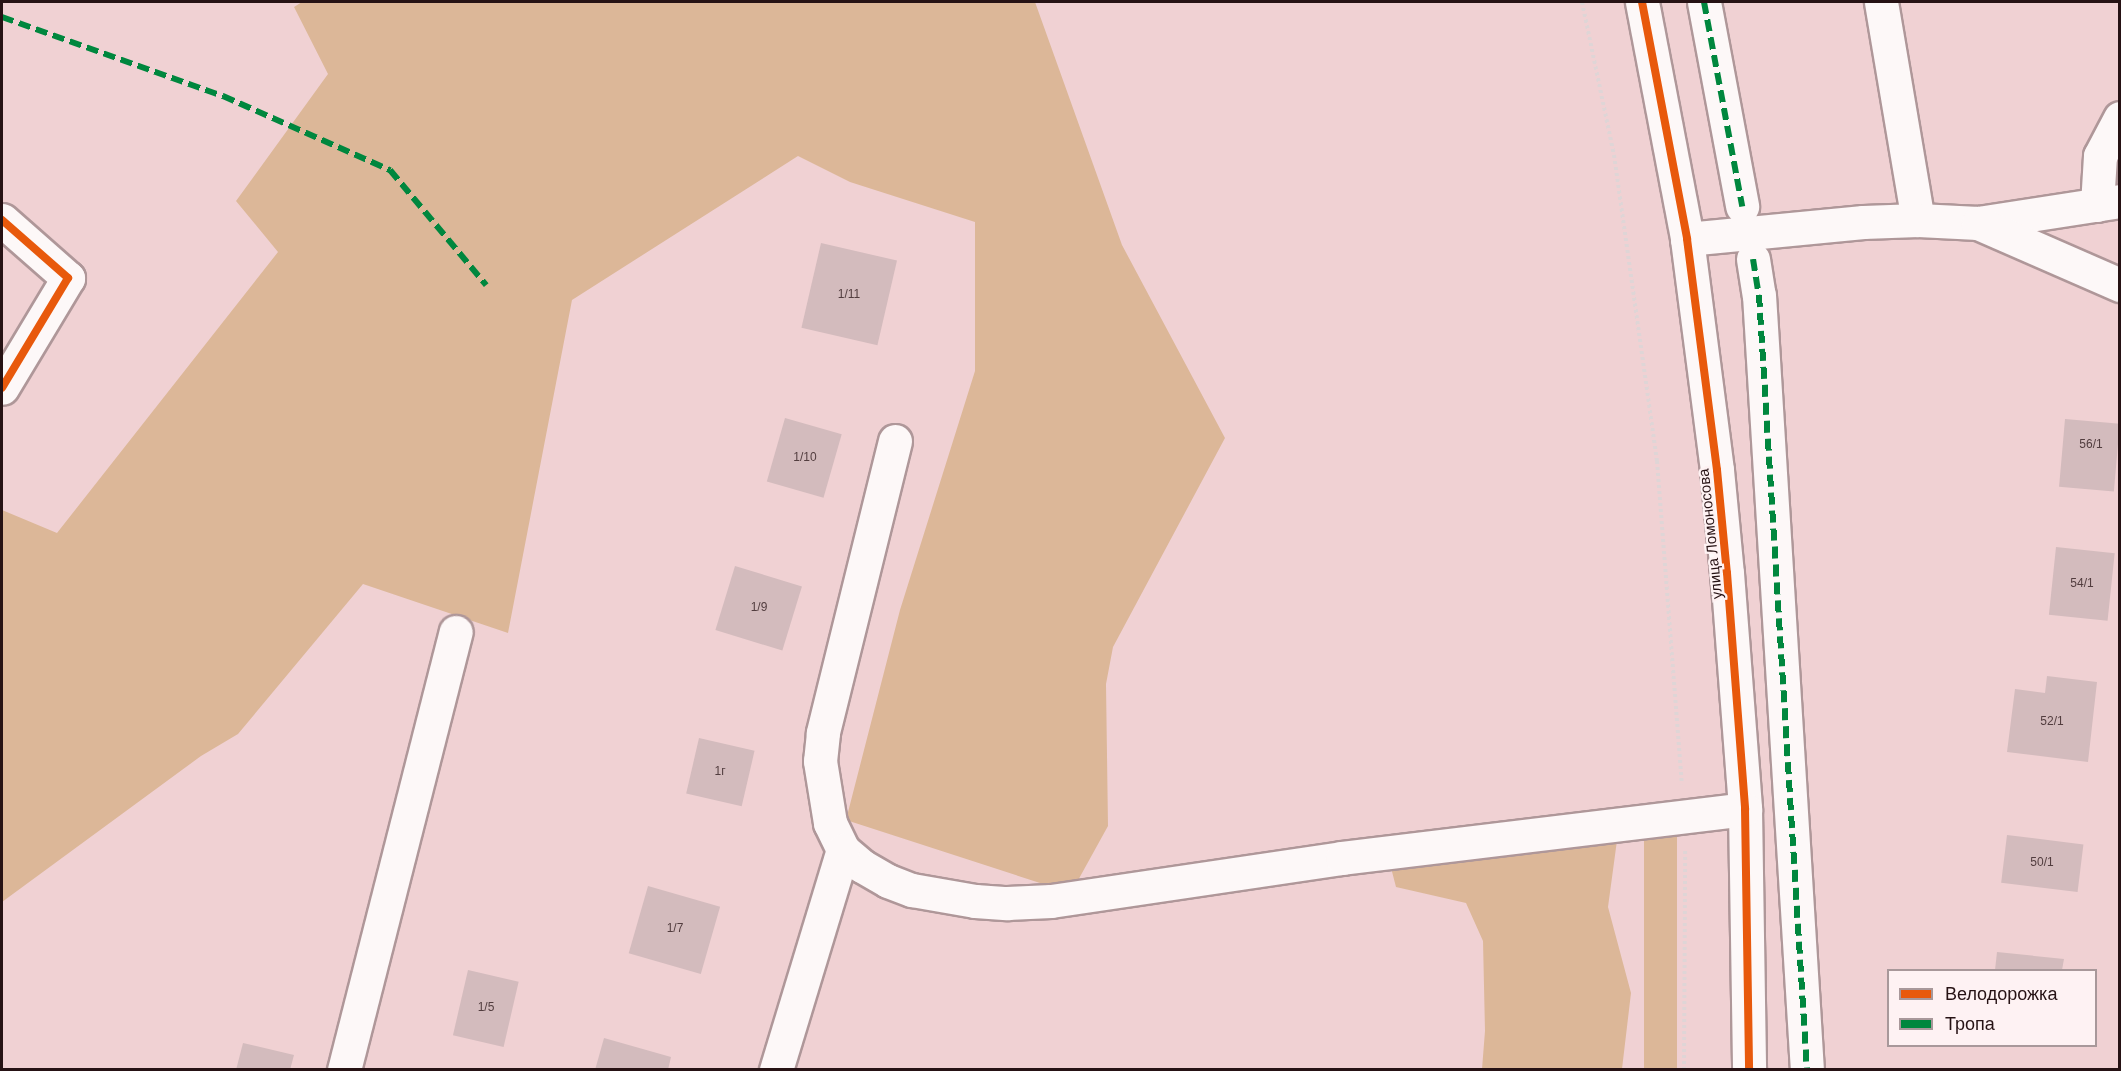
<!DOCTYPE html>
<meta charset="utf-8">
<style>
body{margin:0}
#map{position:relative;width:2121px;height:1071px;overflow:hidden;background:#f0d1d3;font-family:Arial,sans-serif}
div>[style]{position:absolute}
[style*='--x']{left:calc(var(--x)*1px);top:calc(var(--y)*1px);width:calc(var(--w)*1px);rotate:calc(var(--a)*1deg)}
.green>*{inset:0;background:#dcb798;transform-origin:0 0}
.building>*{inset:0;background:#d3bbbd;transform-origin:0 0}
.path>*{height:4px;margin-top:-2px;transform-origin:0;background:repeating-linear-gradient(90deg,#dfd5d6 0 3px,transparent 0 6px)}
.roads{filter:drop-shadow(2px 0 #af9799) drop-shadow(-2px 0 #af9799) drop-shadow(0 2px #af9799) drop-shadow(0 -2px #af9799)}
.minor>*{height:33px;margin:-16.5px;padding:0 16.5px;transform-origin:16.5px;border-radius:16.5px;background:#fdf8f8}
.quiet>*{height:6px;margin-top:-3px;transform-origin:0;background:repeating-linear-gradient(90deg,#00873e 0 12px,transparent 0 18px)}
.cycleway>*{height:8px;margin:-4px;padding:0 4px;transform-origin:4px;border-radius:4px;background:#e8590c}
span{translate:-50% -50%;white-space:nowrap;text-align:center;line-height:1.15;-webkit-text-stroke:4.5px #fef2f3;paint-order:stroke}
.number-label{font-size:12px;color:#523d3f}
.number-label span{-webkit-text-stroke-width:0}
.street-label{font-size:15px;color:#261214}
.frame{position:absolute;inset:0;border:3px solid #261214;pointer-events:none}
.legend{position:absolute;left:1887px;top:969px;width:210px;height:78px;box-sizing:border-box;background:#fef2f3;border:2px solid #a8989a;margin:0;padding:8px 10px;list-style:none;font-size:18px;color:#261214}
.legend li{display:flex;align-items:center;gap:12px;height:30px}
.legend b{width:30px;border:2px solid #a8989a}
</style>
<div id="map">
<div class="green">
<i style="clip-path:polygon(302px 2px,1035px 2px,1122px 245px,1225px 438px,1113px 647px,1106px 684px,1108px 826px,1071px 893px,846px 820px,900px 610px,975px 371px,975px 222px,850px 182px,798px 156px,572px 300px,508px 633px,363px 584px,238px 734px,201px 756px,2px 902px,2px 510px,57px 533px,278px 252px,236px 201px,328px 74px,294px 7px)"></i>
<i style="clip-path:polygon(1618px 833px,1608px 907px,1631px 993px,1622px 1069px,1482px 1069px,1485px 1031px,1483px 941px,1466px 903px,1396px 887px,1389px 860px)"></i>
<i style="left:1677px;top:834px;width:235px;height:33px;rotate:90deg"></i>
</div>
<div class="building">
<i style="left:821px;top:243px;width:78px;height:87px;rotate:13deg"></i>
<i style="left:785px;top:418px;width:59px;height:66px;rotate:16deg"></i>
<i style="left:2065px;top:419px;width:55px;height:68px;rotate:5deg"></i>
<i style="left:2056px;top:547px;width:59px;height:68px;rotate:6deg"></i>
<i style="left:735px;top:566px;width:70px;height:67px;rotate:17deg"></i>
<i style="clip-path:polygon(2047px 676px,2097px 682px,2088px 762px,2007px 752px,2015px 689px,2045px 693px)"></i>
<i style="left:699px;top:738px;width:57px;height:57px;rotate:13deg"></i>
<i style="left:2007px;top:835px;width:77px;height:48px;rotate:7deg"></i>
<i style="left:648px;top:886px;width:75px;height:70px;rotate:16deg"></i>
<i style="clip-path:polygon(1997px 952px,2064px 959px,2062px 970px,1995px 970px)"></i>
<i style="left:468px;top:970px;width:52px;height:67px;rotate:13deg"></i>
<i style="clip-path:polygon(604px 1038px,671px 1057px,668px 1070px,595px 1070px)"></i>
<i style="clip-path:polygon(243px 1043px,294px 1055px,290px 1070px,236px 1070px)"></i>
</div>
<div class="path">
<i style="--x:1582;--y:2;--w:156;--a:78.2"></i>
<i style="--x:1614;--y:155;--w:309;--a:82"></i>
<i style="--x:1657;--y:461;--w:324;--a:85.6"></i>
<i style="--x:1684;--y:1070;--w:222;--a:-89.7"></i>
</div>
<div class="roads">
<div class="minor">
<i style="--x:1642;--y:2;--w:241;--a:79.2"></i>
<i style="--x:1687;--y:239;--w:233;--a:82.6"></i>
<i style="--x:1717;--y:470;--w:103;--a:84.5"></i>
<i style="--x:1727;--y:573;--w:237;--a:85.6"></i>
<i style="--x:1745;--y:809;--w:261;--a:89.1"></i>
<i style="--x:1704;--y:2;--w:208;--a:79.4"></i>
<i style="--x:1881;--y:2;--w:221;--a:80.4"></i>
<i style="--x:2097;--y:205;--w:49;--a:-86.5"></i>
<i style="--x:2100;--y:156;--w:43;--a:-62.2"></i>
<i style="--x:2;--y:220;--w:88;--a:41.3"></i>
<i style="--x:68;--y:278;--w:128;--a:121"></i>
<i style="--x:1978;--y:223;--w:144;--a:-8.8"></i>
<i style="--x:1687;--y:239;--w:177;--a:-5.5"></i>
<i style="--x:1863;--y:222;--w:55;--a:-2.1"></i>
<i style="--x:1918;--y:220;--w:60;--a:2.9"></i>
<i style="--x:1978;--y:223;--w:155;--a:23.6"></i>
<i style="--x:1753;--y:259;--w:36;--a:81"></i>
<i style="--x:1759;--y:295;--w:776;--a:86.46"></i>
<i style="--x:895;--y:441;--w:301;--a:103.9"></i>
<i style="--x:823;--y:733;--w:28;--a:96"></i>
<i style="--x:820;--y:761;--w:63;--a:80.8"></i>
<i style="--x:830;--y:823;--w:30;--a:64"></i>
<i style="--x:843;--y:850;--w:25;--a:40"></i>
<i style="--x:862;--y:866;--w:30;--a:30"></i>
<i style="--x:888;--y:881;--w:26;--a:21"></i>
<i style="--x:912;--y:890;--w:64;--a:9.9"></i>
<i style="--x:975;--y:901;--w:32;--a:4"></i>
<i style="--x:1007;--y:903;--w:44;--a:-2.6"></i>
<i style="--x:1051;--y:901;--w:294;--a:-8.4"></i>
<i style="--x:1342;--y:858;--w:406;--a:-6.9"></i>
<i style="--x:344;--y:1070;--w:452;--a:-75.7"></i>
<i style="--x:776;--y:1070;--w:230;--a:-73.1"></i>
</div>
</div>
<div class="quiet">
<i style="--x:1704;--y:2;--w:208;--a:79.4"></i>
<i style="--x:2;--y:17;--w:235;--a:19.7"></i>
<i style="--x:223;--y:96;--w:183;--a:23.9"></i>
<i style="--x:390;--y:170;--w:150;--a:50.1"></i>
<i style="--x:1753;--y:259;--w:36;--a:81"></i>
<i style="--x:1759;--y:295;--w:776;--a:86.46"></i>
</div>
<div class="cycleway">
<i style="--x:1642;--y:2;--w:241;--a:79.2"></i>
<i style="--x:1687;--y:239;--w:233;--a:82.6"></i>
<i style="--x:1717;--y:470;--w:103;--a:84.5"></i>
<i style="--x:1727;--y:573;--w:237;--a:85.6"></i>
<i style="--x:1745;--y:809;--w:261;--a:89.1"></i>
<i style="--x:2;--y:220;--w:88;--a:41.3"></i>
<i style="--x:68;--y:278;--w:128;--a:121"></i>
</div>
<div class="number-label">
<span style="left:849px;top:295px">1/11</span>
<span style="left:2091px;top:445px">56/1</span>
<span style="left:805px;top:458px">1/10</span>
<span style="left:2082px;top:584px">54/1</span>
<span style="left:759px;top:608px">1/9</span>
<span style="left:2052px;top:722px">52/1</span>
<span style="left:720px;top:772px">1г</span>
<span style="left:2042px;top:863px">50/1</span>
<span style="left:675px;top:929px">1/7</span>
<span style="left:486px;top:1008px">1/5</span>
</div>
<div class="street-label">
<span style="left:1710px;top:534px;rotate:-96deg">улица Ломоносова</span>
</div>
<div class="frame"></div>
<ul class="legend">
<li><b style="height:8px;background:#e8590c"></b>Велодорожка</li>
<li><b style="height:8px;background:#00873e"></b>Тропа</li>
</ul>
</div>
